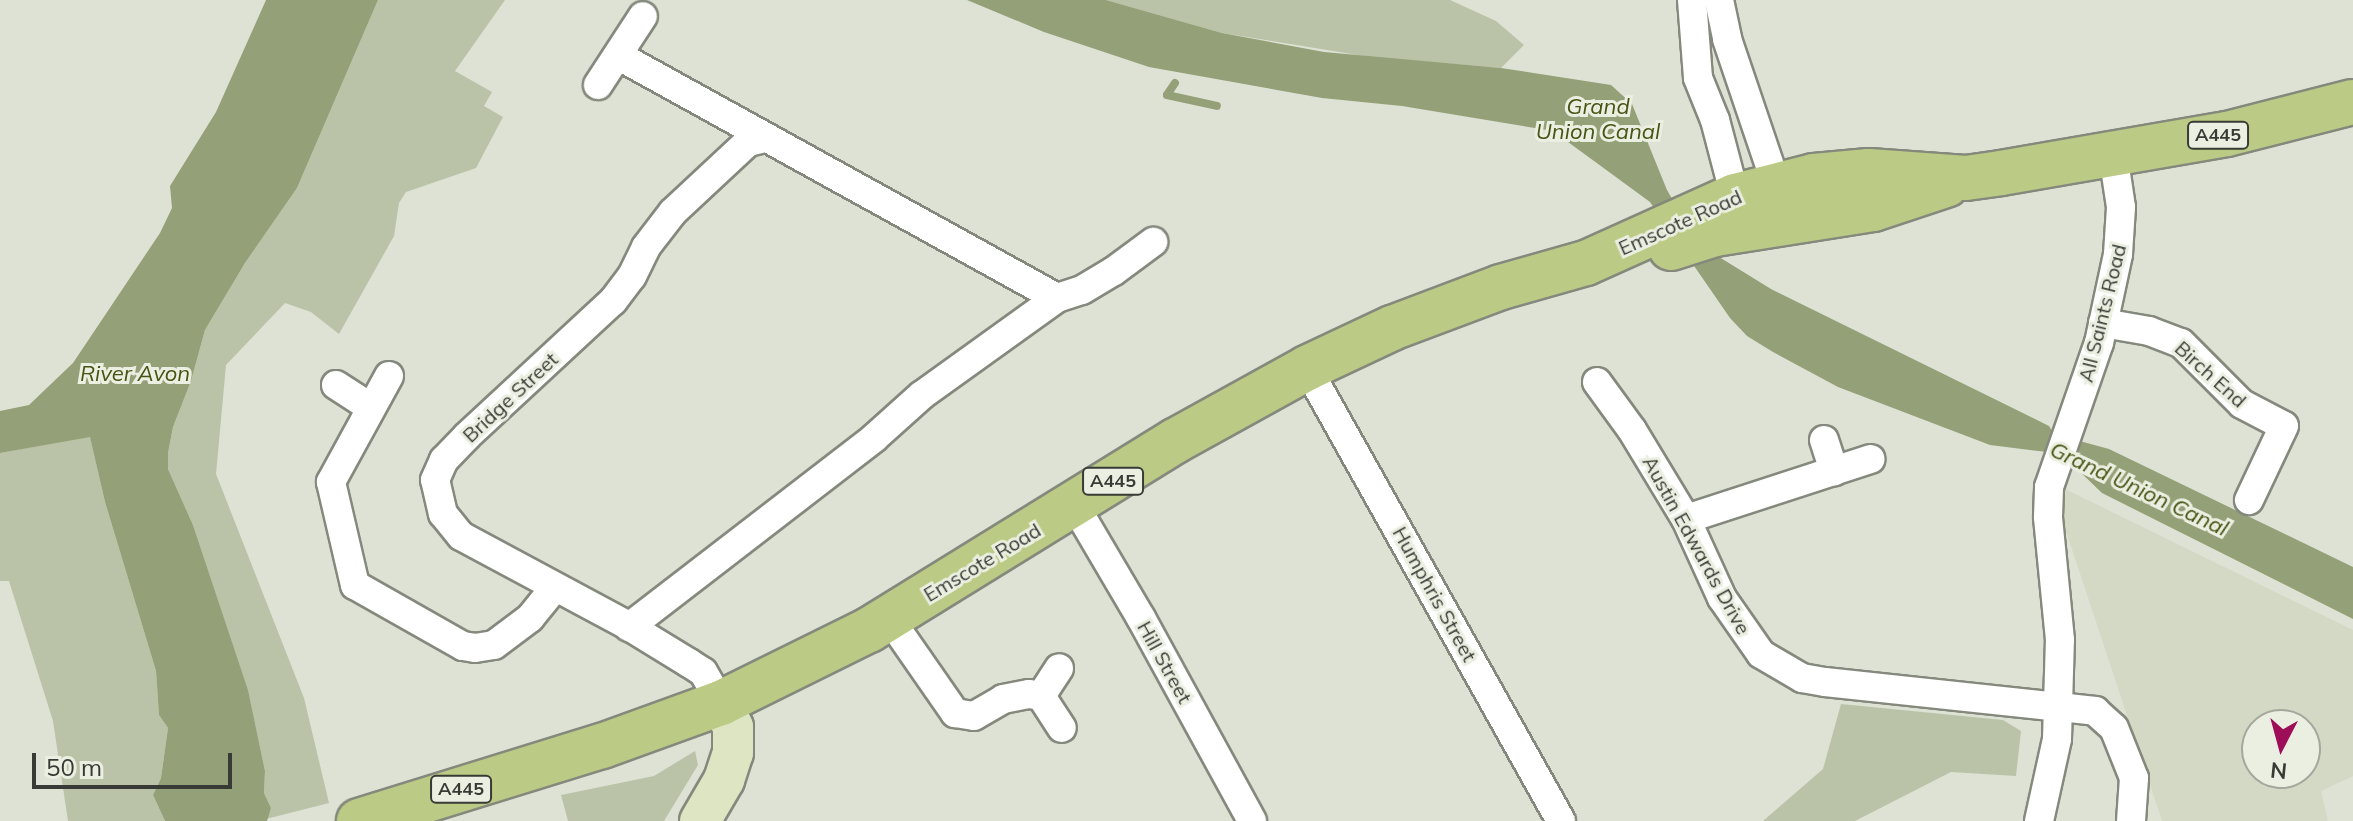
<!DOCTYPE html>
<style>
body{margin:0}
#map{position:relative;width:2353px;height:821px;overflow:hidden;background:#dde2d4;font-family:Mulish,sans-serif}
div>[style]{position:absolute}
[style*='--x']{left:calc(var(--x)*1px);top:calc(var(--y)*1px);width:calc(var(--w)*1px);rotate:calc(var(--a)*1deg)}
.built>*{inset:0;background:#d3d9c4}
.green>*{inset:0;background:#bac3a7}
.water>*{inset:0;background:#94a077}
.stream>*{height:8px;margin:-4px;padding:0 4px;transform-origin:4px;border-radius:4px;background:#94a077}
.roads{filter:drop-shadow(2px 0 #85897d) drop-shadow(-2px 0 #85897d) drop-shadow(0 2px #85897d) drop-shadow(0 -2px #85897d)}
.street>*{height:28px;margin:-14px;padding:0 14px;transform-origin:14px;border-radius:14px;background:#fff}
.secondary>*{height:40px;margin:-20px;padding:0 20px;transform-origin:20px;border-radius:20px;background:#dde5c2}
.primary>*{height:44px;margin:-22px;padding:0 22px;transform-origin:22px;border-radius:22px;background:#bbcb85}
span{translate:-50% -50%;white-space:nowrap;text-align:center;line-height:1.15;-webkit-text-stroke:6px #ebefe1;paint-order:stroke}
.shield-label span{padding:2px 6px;background:#ebefe1;border:2px solid;border-radius:6px;-webkit-text-stroke-width:0}
.shield-label{font-size:18px;color:#383a35;font-weight:700}
.street-label{font-size:20px;color:#383a35}
.water-label{font-size:22px;color:#465414;font-style:italic}
.north{position:absolute;left:2241px;top:709px;width:80px;height:80px;box-sizing:border-box;background:#ebefe1;border:2px solid #a3a79c;border-radius:50%;rotate:186deg;font-size:22px;font-weight:700;line-height:32px;text-align:center;color:#383a35}
.north::after{content:'';display:block;margin:auto;width:28px;height:36px;background:#9e0d58;clip-path:polygon(50% 0,100% 100%,50% 72%,0 100%)}
.scale{position:absolute;left:32px;top:753px;width:200px;height:36px;box-sizing:border-box;border:4px solid #383a35;border-top:0;padding-left:10px;font-size:24px;line-height:28px;white-space:nowrap;color:#383a35;-webkit-text-stroke:6px #ebefe1;paint-order:stroke}
</style>
<div id="map">
<div class="built">
<i style="clip-path:polygon(evenodd,2065px 489px,2353px 630px,2353px 776px,2321px 791px,2328px 821px,2162px 821px,2060px 513px,2065px 489px,2257px 725px,2305px 725px,2305px 773px,2257px 773px,2257px 725px)"></i>
</div>
<div class="green">
<i style="clip-path:polygon(378px 0,505px 0,455px 71px,492px 92px,484px 106px,503px 117px,476px 168px,406px 192px,399px 203px,394px 236px,339px 334px,311px 312px,285px 303px,226px 365px,216px 474px,304px 698px,329px 803px,266px 819px,271px 808px,264px 793px,265px 771px,248px 691px,193px 525px,168px 469px,168px 453px,173px 427px,191px 381px,205px 330px,245px 263px,297px 188px)"></i>
<i style="clip-path:polygon(1106px 0,1450px 0,1496px 21px,1524px 45px,1501px 68px,1370px 57px,1222px 33px)"></i>
<i style="clip-path:polygon(90px 436px,105px 502px,156px 671px,159px 715px,168px 728px,161px 778px,153px 795px,165px 821px,68px 821px,53px 721px,9px 581px,0 581px,0 453px)"></i>
<i style="clip-path:polygon(1841px 704px,2003px 720px,2021px 731px,2016px 776px,1951px 772px,1855px 821px,1763px 821px,1823px 769px)"></i>
<i style="clip-path:polygon(695px 751px,698px 765px,664px 821px,568px 821px,561px 795px,654px 776px)"></i>
</div>
<div class="water">
<i style="clip-path:polygon(266px 0,378px 0,297px 188px,245px 263px,205px 330px,191px 381px,173px 427px,168px 453px,168px 469px,193px 525px,248px 690px,265px 771px,264px 793px,271px 808px,267px 821px,165px 821px,153px 795px,161px 778px,168px 728px,159px 715px,156px 671px,105px 502px,90px 437px,0 453px,0 411px,29px 405px,73px 363px,160px 233px,172px 208px,170px 186px,216px 112px)"></i>
<i style="clip-path:polygon(967px 0,1106px 0,1222px 33px,1324px 52px,1501px 68px,1611px 85px,1632px 104px,1667px 190px,1698px 244px,1771px 289px,2049px 426px,2054px 434px,2109px 449px,2353px 567px,2353px 619px,2102px 493px,2074px 466px,2047px 452px,1990px 445px,1838px 387px,1773px 352px,1747px 336px,1730px 318px,1650px 202px,1553px 131px,1402px 106px,1322px 98px,1149px 67px,1044px 32px)"></i>
</div>
<div class="stream">
<i style="--x:1175;--y:83;--w:14;--a:124"></i>
<i style="--x:1167;--y:95;--w:51;--a:12.4"></i>
</div>
<div class="roads">
<div class="street">
<i style="--x:1692;--y:0;--w:78;--a:85.6"></i>
<i style="--x:1698;--y:78;--w:45;--a:68"></i>
<i style="--x:1715;--y:120;--w:79;--a:75.3"></i>
<i style="--x:1735;--y:196;--w:16;--a:14"></i>
<i style="--x:1719;--y:0;--w:40;--a:78"></i>
<i style="--x:1727;--y:39;--w:153;--a:71.3"></i>
<i style="--x:1776;--y:184;--w:18;--a:128"></i>
<i style="--x:619;--y:56;--w:500;--a:28.92"></i>
<i style="--x:598;--y:85;--w:82;--a:-56.9"></i>
<i style="--x:2103;--y:323;--w:47;--a:9.9"></i>
<i style="--x:2149;--y:331;--w:34;--a:21"></i>
<i style="--x:2181;--y:343;--w:86;--a:45"></i>
<i style="--x:2242;--y:404;--w:47;--a:27.6"></i>
<i style="--x:2284;--y:426;--w:82;--a:115.3"></i>
<i style="--x:1307;--y:368;--w:519;--a:60.72"></i>
<i style="--x:389;--y:376;--w:121;--a:118.7"></i>
<i style="--x:331;--y:482;--w:106;--a:76.9"></i>
<i style="--x:355;--y:585;--w:124;--a:29.5"></i>
<i style="--x:463;--y:646;--w:12;--a:9"></i>
<i style="--x:475;--y:648;--w:19;--a:-9"></i>
<i style="--x:494;--y:645;--w:45;--a:-36.9"></i>
<i style="--x:530;--y:618;--w:40;--a:-51"></i>
<i style="--x:1597;--y:382;--w:59;--a:53.9"></i>
<i style="--x:1632;--y:430;--w:104;--a:58.8"></i>
<i style="--x:1686;--y:519;--w:87;--a:65.5"></i>
<i style="--x:1722;--y:598;--w:68;--a:55.1"></i>
<i style="--x:1761;--y:654;--w:48;--a:30.3"></i>
<i style="--x:1802;--y:678;--w:23;--a:10"></i>
<i style="--x:1825;--y:682;--w:272;--a:6.1"></i>
<i style="--x:2095;--y:711;--w:25;--a:42"></i>
<i style="--x:2114;--y:728;--w:54;--a:68.2"></i>
<i style="--x:2134;--y:778;--w:43;--a:94"></i>
<i style="--x:336;--y:385;--w:40;--a:32.9"></i>
<i style="--x:1824;--y:440;--w:33;--a:72"></i>
<i style="--x:1075;--y:506;--w:130;--a:59.5"></i>
<i style="--x:1141;--y:618;--w:231;--a:61.3"></i>
<i style="--x:1686;--y:519;--w:194;--a:-18"></i>
<i style="--x:889;--y:618;--w:116;--a:55.2"></i>
<i style="--x:955;--y:713;--w:19;--a:9"></i>
<i style="--x:974;--y:716;--w:34;--a:-30"></i>
<i style="--x:1003;--y:699;--w:26;--a:-11"></i>
<i style="--x:1029;--y:694;--w:12;--a:9"></i>
<i style="--x:1041;--y:696;--w:38;--a:57"></i>
<i style="--x:629;--y:627;--w:309;--a:-37.6"></i>
<i style="--x:874;--y:438;--w:64;--a:-41.9"></i>
<i style="--x:922;--y:395;--w:166;--a:-35.7"></i>
<i style="--x:1057;--y:298;--w:26;--a:-18"></i>
<i style="--x:1082;--y:290;--w:37;--a:-31"></i>
<i style="--x:1114;--y:271;--w:49;--a:-36.6"></i>
<i style="--x:1041;--y:696;--w:33;--a:-57"></i>
<i style="--x:721;--y:703;--w:36;--a:-120"></i>
<i style="--x:703;--y:672;--w:17;--a:-147"></i>
<i style="--x:689;--y:663;--w:73;--a:-148.5"></i>
<i style="--x:627;--y:625;--w:188;--a:-151.8"></i>
<i style="--x:461;--y:536;--w:28;--a:-129"></i>
<i style="--x:443;--y:514;--w:35;--a:-103"></i>
<i style="--x:435;--y:480;--w:22;--a:-66"></i>
<i style="--x:444;--y:460;--w:33;--a:-46"></i>
<i style="--x:467;--y:436;--w:199;--a:-42.8"></i>
<i style="--x:613;--y:301;--w:31;--a:-53"></i>
<i style="--x:632;--y:276;--w:32;--a:-64"></i>
<i style="--x:646;--y:247;--w:44;--a:-52.4"></i>
<i style="--x:673;--y:212;--w:103;--a:-43"></i>
<i style="--x:748;--y:142;--w:18;--a:-13"></i>
<i style="--x:2039;--y:821;--w:84;--a:-77.6"></i>
<i style="--x:2057;--y:739;--w:99;--a:-88.3"></i>
<i style="--x:2060;--y:640;--w:124;--a:-95.6"></i>
<i style="--x:2048;--y:517;--w:30;--a:-88"></i>
<i style="--x:2049;--y:487;--w:152;--a:-70.9"></i>
<i style="--x:2099;--y:343;--w:91;--a:-77.9"></i>
<i style="--x:2118;--y:254;--w:47;--a:-86.3"></i>
<i style="--x:2121;--y:207;--w:54;--a:-98.6"></i>
</div>
<div class="secondary">
<i style="--x:700;--y:821;--w:48;--a:-59.7"></i>
<i style="--x:724;--y:780;--w:28;--a:-72"></i>
<i style="--x:733;--y:753;--w:26;--a:-90"></i>
<i style="--x:733;--y:727;--w:27;--a:-117"></i>
</div>
<div class="primary">
<i style="--x:1671;--y:248;--w:46;--a:-17.7"></i>
<i style="--x:1715;--y:234;--w:160;--a:-9"></i>
<i style="--x:1873;--y:209;--w:77;--a:-18.2"></i>
<i style="--x:359;--y:821;--w:254;--a:-17.2"></i>
<i style="--x:602;--y:746;--w:127;--a:-19.9"></i>
<i style="--x:721;--y:703;--w:165;--a:-26.3"></i>
<i style="--x:869;--y:630;--w:360;--a:-31.7"></i>
<i style="--x:1175;--y:441;--w:151;--a:-28.9"></i>
<i style="--x:1307;--y:368;--w:94;--a:-25.2"></i>
<i style="--x:1392;--y:328;--w:116;--a:-20.6"></i>
<i style="--x:1501;--y:287;--w:88;--a:-15.8"></i>
<i style="--x:1586;--y:263;--w:163;--a:-24.2"></i>
<i style="--x:1735;--y:196;--w:81;--a:-14.2"></i>
<i style="--x:1814;--y:176;--w:55;--a:-5.2"></i>
<i style="--x:1869;--y:171;--w:97;--a:4.1"></i>
<i style="--x:1966;--y:178;--w:35;--a:-8"></i>
<i style="--x:2001;--y:173;--w:229;--a:-9.8"></i>
<i style="--x:2227;--y:134;--w:130;--a:-14.3"></i>
</div>
</div>
<div class="shield-label">
<span style="left:2218px;top:135px">A445</span>
<span style="left:1113px;top:481px">A445</span>
<span style="left:461px;top:789px">A445</span>
</div>
<div class="street-label">
<span style="left:1680px;top:222px;rotate:-24deg">Emscote Road</span>
<span style="left:2102px;top:313px;rotate:-76deg">All Saints Road</span>
<span style="left:2211px;top:374px;rotate:42deg">Birch End</span>
<span style="left:510px;top:397px;rotate:-43deg">Bridge Street</span>
<span style="left:1697px;top:545px;rotate:61deg">Austin Edwards Drive</span>
<span style="left:982px;top:562px;rotate:-31deg">Emscote Road</span>
<span style="left:1435px;top:594px;rotate:61deg">Humphris Street</span>
<span style="left:1165px;top:662px;rotate:61deg">Hill Street</span>
</div>
<div class="water-label">
<span style="left:1598px;top:119px">Grand<br>Union Canal</span>
<span style="left:135px;top:374px">River Avon</span>
<span style="left:2139px;top:489px;rotate:25deg">Grand Union Canal</span>
</div>
<div class="north">N</div>
<div class="scale">50 m</div>
</div>
